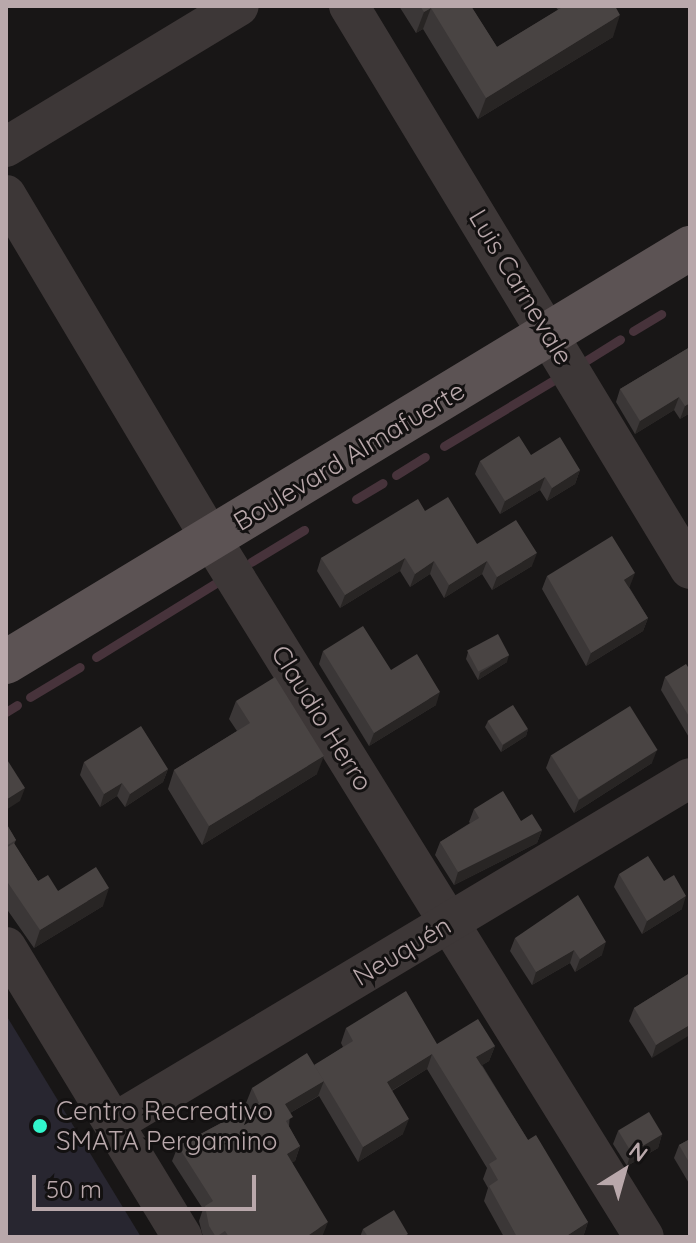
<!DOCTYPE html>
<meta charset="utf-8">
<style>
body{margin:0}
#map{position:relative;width:696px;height:1243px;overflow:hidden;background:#181616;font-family:Quicksand,sans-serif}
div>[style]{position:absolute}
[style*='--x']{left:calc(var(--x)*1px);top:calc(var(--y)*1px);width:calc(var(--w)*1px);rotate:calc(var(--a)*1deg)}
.green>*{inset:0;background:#282630}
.stream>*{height:9px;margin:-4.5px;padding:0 4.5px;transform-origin:4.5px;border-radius:4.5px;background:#47333b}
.minor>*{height:40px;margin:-20px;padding:0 20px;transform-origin:20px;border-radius:20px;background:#3d3737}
.major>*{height:44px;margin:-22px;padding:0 22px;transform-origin:22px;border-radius:22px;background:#5c5354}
.wall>*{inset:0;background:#3b3737}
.shaded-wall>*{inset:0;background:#282524}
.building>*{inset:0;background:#494443;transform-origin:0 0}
.dots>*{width:22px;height:22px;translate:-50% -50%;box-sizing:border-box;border:4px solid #131111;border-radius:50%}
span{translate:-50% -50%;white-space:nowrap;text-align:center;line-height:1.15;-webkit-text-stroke:6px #131111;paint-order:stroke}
.street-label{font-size:26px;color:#b9a8ab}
.poi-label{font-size:26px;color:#b9a8ab}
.left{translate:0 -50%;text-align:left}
.frame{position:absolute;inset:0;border:8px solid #b9a8ab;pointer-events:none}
.north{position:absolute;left:584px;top:1131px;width:80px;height:80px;-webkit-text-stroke:6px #131111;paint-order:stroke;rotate:37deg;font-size:22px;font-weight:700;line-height:32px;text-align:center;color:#b9a8ab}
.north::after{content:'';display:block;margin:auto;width:28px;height:36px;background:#b9a8ab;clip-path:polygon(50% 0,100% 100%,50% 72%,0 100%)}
.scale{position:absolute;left:32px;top:1175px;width:224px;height:36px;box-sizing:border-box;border:4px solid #b9a8ab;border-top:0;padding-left:10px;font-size:24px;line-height:28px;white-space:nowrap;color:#b9a8ab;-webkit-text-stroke:6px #131111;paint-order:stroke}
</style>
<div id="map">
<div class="green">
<i style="clip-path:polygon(6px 1015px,141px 1237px,6px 1237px)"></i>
</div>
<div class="stream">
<i style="--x:633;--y:331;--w:33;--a:-31"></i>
<i style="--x:587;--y:360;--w:39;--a:-32"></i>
<i style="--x:444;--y:446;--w:128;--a:-31"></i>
<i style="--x:396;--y:475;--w:34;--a:-32"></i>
<i style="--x:356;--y:499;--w:31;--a:-31"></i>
<i style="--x:251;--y:562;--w:62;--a:-31.1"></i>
<i style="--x:96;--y:657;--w:145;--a:-31.7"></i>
<i style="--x:30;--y:697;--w:58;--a:-31"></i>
<i style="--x:6;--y:712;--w:13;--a:-32"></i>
</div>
<div class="minor">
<i style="--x:349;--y:6;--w:658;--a:58.8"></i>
<i style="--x:6;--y:147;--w:272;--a:-31.2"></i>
<i style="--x:6;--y:195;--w:400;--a:59.2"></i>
<i style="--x:211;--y:539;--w:821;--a:58.19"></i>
<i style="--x:6;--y:947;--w:339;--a:58.7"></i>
<i style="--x:114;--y:1123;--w:671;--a:-30.92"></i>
</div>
<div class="major">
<i style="--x:6;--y:662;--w:800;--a:-31.18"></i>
</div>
<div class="wall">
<i style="clip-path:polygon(399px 6px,471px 6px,497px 47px,558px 10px,555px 6px,615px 6px,613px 37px,478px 119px,423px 29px,416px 33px)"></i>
<i style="clip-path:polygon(690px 347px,690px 413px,680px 419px,674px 410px,635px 434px,616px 402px,620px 389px)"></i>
<i style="clip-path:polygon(531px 455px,580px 470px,575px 484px,547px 501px,540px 490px,500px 514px,475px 474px,480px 461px)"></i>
<i style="clip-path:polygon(425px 511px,477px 544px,532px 566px,492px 590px,482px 574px,444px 598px,430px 574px,410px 587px,400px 571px,340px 608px,317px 571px,321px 558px)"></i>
<i style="clip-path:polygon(547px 576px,630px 586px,629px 587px,648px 618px,643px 631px,586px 666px,542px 589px)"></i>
<i style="clip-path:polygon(323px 651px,391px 670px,436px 705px,369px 746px,319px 664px)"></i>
<i style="clip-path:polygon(468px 652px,507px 662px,478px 680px,466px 659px)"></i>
<i style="clip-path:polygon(690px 670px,690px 739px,661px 690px,665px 677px)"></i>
<i style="clip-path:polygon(236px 701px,317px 774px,202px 845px,168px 789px,174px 770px,237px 731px,229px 719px)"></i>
<i style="clip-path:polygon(488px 721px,528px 729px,526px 736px,501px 752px,485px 727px)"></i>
<i style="clip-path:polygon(551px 755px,652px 763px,574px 813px,546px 768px)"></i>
<i style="clip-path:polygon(84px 762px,168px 769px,163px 782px,125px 807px,117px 796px,100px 807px,80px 775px)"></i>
<i style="clip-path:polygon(474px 809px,521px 821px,542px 830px,537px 843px,454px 885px,435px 855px,440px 842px,470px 823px,469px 822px)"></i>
<i style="clip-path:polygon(6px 823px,16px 840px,14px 844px,38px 881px,58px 891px,103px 906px,34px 948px,6px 908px)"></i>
<i style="clip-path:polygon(619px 874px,664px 881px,682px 909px,642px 934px,614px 887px)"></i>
<i style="clip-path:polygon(515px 938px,602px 955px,575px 972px,570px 963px,532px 985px,510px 951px)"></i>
<i style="clip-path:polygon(690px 973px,652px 1058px,629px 1021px,634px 1008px)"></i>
<i style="clip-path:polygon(346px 1028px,437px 1044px,495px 1046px,489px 1061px,482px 1065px,528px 1140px,588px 1222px,583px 1237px,504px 1237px,484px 1201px,488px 1188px,483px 1179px,487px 1168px,427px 1069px,392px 1091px,403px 1134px,358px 1162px,319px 1096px,290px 1113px,289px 1127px,300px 1146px,295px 1161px,292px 1162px,322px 1237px,203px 1237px,199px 1221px,203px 1209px,172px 1161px,178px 1146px,249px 1108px,246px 1103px,252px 1088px,314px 1066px,343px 1047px,341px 1043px)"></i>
<i style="clip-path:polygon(618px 1131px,662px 1134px,658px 1148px,627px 1166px,613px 1144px)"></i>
<i style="clip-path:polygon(690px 1139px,690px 1185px,674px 1158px,679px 1145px)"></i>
<i style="clip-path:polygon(363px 1229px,407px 1237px,360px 1237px)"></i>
</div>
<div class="shaded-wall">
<i style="clip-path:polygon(431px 8px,423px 29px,416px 33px,424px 12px)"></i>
<i style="clip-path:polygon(620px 15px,613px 37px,478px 119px,486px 98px)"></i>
<i style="clip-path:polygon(679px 397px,674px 410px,635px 434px,640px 421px)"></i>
<i style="clip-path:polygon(690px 403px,690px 413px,680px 419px,685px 406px)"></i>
<i style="clip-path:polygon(580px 470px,575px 484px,547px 501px,552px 488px)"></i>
<i style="clip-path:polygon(545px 477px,540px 490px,500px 514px,505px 501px)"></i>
<i style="clip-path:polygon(537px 553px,532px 566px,492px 590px,497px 577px)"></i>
<i style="clip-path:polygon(405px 558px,400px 571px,340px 608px,345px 595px)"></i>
<i style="clip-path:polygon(434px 561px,430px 574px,410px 587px,415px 574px)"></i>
<i style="clip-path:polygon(487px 561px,482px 574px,444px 598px,449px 585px)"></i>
<i style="clip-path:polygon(635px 573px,630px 586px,619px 593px,624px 580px)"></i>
<i style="clip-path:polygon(648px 618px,643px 631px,586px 666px,591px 653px)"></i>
<i style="clip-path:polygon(509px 655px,507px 662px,478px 680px,480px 673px)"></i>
<i style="clip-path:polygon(440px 692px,436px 705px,369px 746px,374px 733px)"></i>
<i style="clip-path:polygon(528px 729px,526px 736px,501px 752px,503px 745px)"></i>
<i style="clip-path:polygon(657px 750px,652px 763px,574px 813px,579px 800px)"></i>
<i style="clip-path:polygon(324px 756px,317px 774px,202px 845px,209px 826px)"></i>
<i style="clip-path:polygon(168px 769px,163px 782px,125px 807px,130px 794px)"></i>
<i style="clip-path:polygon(122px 783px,117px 796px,100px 807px,104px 794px)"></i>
<i style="clip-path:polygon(25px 788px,20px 801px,6px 810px,6px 800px)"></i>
<i style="clip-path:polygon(542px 830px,537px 843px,454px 885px,458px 872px)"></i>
<i style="clip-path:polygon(109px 888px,103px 906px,34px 948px,40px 930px)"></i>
<i style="clip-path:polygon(686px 896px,682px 909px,642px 934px,647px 921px)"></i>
<i style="clip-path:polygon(606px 942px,602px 955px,575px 972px,580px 959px)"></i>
<i style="clip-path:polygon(574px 950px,570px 963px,532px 985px,536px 972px)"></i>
<i style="clip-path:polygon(690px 1025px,690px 1035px,652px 1058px,656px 1045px)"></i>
<i style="clip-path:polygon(495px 1046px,489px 1061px,471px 1072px,476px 1057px)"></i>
<i style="clip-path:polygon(432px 1054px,427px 1069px,381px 1097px,387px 1082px)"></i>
<i style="clip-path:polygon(324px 1081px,318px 1096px,280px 1119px,285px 1104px)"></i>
<i style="clip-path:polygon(409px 1119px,403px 1134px,358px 1162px,363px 1147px)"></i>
<i style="clip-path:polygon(662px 1134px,658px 1148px,627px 1166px,631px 1152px)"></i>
<i style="clip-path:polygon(300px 1146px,295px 1161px,282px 1169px,287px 1154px)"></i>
<i style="clip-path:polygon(328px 1222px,322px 1237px,306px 1237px)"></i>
<i style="clip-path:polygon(588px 1222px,583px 1237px,565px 1237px)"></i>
</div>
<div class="building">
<i style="clip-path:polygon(420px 6px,471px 6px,497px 47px,564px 6px,615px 6px,620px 15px,486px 98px,431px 8px,424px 12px)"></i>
<i style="clip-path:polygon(690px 347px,690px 403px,685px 406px,679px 397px,640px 421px,620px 389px)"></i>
<i style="clip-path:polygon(519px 436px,531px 455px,560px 437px,580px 470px,552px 488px,545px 477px,505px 501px,480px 461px)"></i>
<i style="clip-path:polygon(448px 497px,477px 544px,516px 520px,537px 553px,497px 577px,487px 561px,449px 585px,434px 561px,415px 574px,405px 558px,345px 595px,321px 558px,418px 499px,425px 511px)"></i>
<i style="clip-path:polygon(612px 536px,635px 573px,624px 580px,648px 618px,591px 653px,547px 576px)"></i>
<i style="clip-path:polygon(363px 626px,391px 670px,417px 654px,440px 692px,374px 733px,323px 651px)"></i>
<i style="left:498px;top:634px;width:24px;height:35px;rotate:62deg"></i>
<i style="clip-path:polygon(686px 664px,690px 670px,690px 718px,665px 677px)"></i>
<i style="clip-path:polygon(275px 677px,324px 756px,209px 826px,174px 770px,250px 723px,236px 701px)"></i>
<i style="left:513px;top:705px;width:28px;height:30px;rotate:58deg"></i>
<i style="left:630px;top:706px;width:52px;height:93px;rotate:58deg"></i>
<i style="clip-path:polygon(141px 726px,168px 769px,130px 794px,122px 783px,104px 794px,84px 762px)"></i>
<i style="clip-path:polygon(6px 758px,25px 788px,6px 800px)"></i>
<i style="clip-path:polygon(503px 791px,521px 821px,532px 814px,542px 830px,458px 872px,440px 842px,479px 818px,474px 809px)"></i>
<i style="clip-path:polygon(6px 823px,16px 840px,6px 846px)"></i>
<i style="clip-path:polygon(14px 843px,38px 881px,48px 875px,58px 891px,96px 867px,109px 888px,40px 930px,6px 880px,6px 848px)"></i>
<i style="clip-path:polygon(648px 856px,664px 881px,674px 875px,686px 896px,647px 921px,619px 874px)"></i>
<i style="clip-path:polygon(578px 895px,606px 942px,580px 959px,574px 950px,536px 972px,515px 938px)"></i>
<i style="clip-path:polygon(690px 973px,690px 1025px,656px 1045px,634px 1008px)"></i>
<i style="clip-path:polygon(406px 991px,437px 1044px,478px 1019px,495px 1046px,476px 1057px,528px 1140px,536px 1135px,588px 1222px,565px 1237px,517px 1237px,489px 1186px,498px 1180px,489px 1164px,497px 1159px,432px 1054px,387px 1082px,409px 1119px,363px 1147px,314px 1065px,353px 1041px,346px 1028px)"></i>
<i style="clip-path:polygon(307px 1053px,324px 1081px,285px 1104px,293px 1117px,286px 1121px,300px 1146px,287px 1154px,328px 1222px,306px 1237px,229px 1237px,225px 1231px,216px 1237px,209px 1226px,205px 1206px,213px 1201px,178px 1146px,259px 1103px,252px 1088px)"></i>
<i style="left:649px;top:1112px;width:26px;height:36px;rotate:59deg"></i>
<i style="clip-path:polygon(690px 1139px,690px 1164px,679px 1145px)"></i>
<i style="clip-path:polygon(394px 1210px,408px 1234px,403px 1237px,368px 1237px,363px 1229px)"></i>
</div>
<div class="dots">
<i style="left:40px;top:1126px;background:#31f6cc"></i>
</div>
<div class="street-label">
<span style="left:521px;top:287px;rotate:59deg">Luis Carnevale</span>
<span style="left:349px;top:456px;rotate:-31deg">Boulevard Almafuerte</span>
<span style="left:322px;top:718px;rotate:58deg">Claudio Herro</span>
<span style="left:402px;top:951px;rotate:-31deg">Neuquén</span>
</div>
<div class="poi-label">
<span class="left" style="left:56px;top:1126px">Centro Recreativo<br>SMATA Pergamino</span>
</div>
<div class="frame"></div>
<div class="north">N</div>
<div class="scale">50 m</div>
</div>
